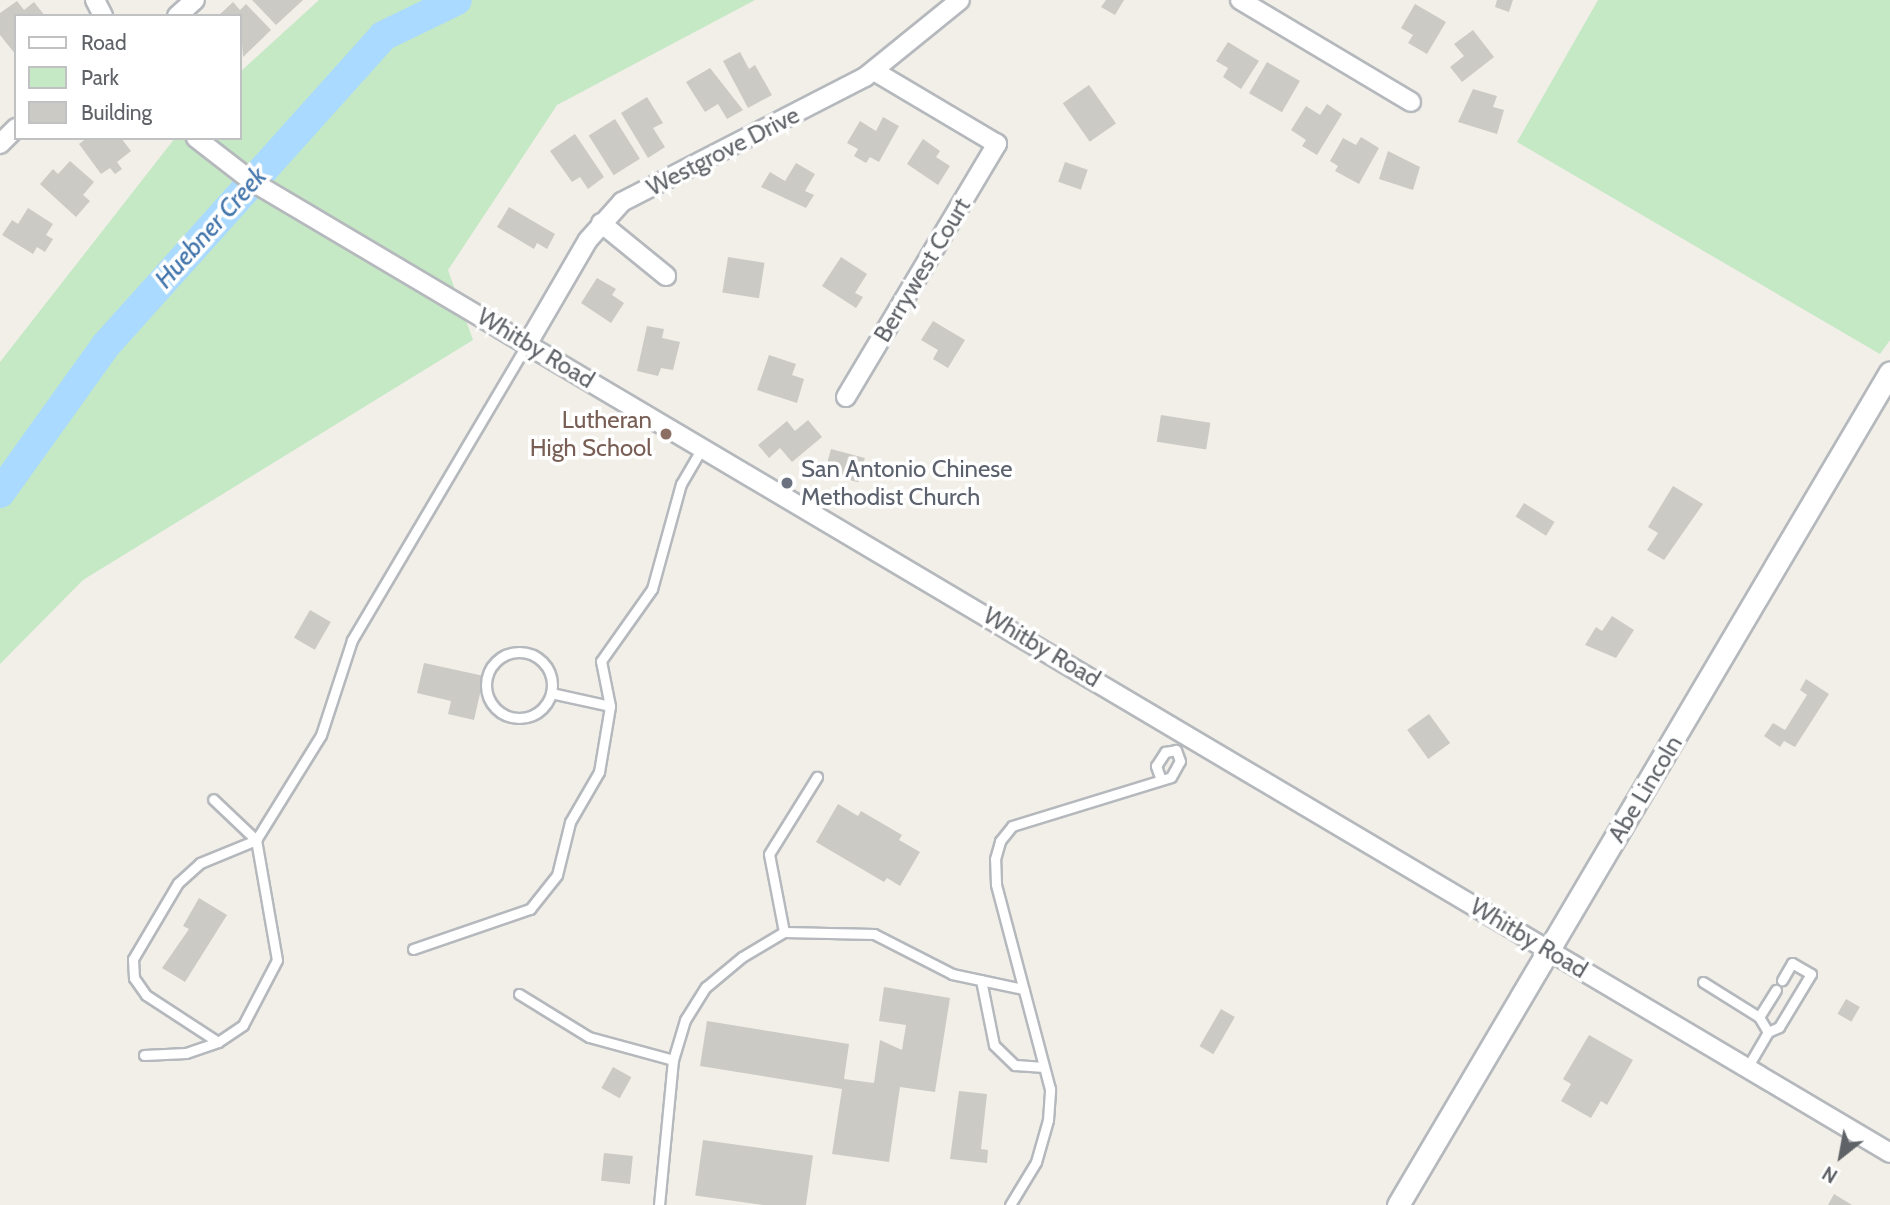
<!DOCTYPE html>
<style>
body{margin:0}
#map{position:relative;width:1890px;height:1205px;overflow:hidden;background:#f1efe8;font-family:Cabin,sans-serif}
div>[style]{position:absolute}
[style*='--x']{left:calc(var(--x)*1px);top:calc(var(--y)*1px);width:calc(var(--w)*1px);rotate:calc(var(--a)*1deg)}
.green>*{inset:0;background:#c5e8c5}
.river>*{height:30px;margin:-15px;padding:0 15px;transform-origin:15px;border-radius:15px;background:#aadaff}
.building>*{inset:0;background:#cccac5;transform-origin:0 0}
.roads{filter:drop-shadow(2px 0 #b5b8bc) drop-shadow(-2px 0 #b5b8bc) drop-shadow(0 2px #b5b8bc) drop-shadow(0 -2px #b5b8bc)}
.service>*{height:9px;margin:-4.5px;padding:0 4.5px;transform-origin:4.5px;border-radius:4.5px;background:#fff}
.service>.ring{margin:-4.5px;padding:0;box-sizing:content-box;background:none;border:9px solid #fff;border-radius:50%}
.minor>*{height:18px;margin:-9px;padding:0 9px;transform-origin:9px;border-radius:9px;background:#fff}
.tertiary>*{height:21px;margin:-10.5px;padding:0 10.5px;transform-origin:10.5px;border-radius:10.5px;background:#fff}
.dots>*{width:19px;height:19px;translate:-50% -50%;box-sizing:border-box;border:4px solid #fff;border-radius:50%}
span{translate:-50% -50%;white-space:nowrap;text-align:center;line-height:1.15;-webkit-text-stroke:7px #fff;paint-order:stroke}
.street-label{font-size:24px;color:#5f6368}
.education-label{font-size:24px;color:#785e54}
.right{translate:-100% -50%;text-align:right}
.worship-label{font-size:24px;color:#5b616d}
.left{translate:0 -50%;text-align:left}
.water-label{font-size:26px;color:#4174aa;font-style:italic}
.legend{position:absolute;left:14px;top:14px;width:228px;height:126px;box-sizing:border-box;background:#fff;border:2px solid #bfc1c3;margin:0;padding:9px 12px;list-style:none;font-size:21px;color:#5f6368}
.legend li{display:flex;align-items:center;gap:14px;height:35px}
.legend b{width:35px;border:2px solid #bfc1c3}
.north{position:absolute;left:1806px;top:1121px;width:70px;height:70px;-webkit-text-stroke:5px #fff;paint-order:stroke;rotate:211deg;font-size:19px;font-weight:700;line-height:28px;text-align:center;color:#5f6368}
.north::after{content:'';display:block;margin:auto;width:24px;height:32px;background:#5f6368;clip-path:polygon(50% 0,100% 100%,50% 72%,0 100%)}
</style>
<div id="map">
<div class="green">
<i style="clip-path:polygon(319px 0,755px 0,557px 105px,448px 270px,473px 340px,83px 580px,0 664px,0 362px,175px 138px,240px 138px,240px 72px)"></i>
<i style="clip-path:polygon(1598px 0,1890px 0,1890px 340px,1880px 354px,1517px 142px)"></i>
</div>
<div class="river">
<i style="--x:0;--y:493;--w:182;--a:-54.4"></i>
<i style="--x:106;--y:345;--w:415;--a:-48.1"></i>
<i style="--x:383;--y:36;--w:82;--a:-25.9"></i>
</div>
<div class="building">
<i style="clip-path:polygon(252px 0,303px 0,276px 25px)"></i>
<i style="clip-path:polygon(1106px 0,1124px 0,1115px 15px,1101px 7px)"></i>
<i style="clip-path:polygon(1497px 0,1513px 0,1509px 12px,1495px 7px)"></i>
<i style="clip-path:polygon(17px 1px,24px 10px,34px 2px,45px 16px,16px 16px,16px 55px,0 35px,0 13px)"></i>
<i style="clip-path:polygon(233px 2px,240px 10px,246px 4px,271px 30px,243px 57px,240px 16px,218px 16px)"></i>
<i style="clip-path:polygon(1415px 4px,1446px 22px,1427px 54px,1408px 43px,1413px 35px,1401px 28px)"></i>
<i style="clip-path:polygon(1473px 30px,1494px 57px,1462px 82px,1450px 67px,1464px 56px,1454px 44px)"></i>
<i style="clip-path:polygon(1228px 42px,1259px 61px,1241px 89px,1223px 77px,1228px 68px,1216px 61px)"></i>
<i style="clip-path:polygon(740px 52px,749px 69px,755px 65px,772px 95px,748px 108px,723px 61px)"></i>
<i style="left:1267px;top:62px;width:38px;height:36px;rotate:30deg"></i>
<i style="clip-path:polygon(710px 68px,743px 110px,727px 119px,718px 104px,705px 112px,686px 82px)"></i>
<i style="left:1089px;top:85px;width:47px;height:32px;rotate:55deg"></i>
<i style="clip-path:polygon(1473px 89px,1497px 96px,1493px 107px,1504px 110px,1497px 134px,1458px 122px)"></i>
<i style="clip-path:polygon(647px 97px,663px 123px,653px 128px,665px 147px,648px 158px,621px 113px)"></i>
<i style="clip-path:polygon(1327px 104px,1342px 114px,1317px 155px,1302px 146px,1306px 140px,1291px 130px,1306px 106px,1320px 115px)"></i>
<i style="clip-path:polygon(883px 117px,899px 126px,879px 162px,870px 157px,866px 163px,854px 156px,858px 149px,847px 143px,860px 121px,876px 131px)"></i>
<i style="left:615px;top:119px;width:47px;height:31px;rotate:58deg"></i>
<i style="clip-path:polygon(575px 134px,604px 177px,588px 189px,580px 177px,572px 182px,550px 151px)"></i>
<i style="clip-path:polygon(1361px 137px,1379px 148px,1359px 184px,1335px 171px,1338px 166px,1330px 161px,1343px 138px,1356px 145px)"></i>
<i style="clip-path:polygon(87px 138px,121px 138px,131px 151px,117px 162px,122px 169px,115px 174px,110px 168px,101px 174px,79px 144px)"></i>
<i style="clip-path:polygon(923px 139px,940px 151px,936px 157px,950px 166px,938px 185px,907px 164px)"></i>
<i style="clip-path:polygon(1388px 151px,1420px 167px,1413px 190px,1379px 179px)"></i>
<i style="clip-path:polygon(70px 161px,94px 182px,83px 195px,90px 201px,76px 217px,40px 184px,53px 169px,58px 174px)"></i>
<i style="left:1065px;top:162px;width:24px;height:21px;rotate:19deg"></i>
<i style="clip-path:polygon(796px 163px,815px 174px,805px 191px,814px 195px,806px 208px,761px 187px,770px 172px,785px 181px)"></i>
<i style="clip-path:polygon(509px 207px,555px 234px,547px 249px,537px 243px,534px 249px,497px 227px)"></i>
<i style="clip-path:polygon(28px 208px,53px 224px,46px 235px,53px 239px,45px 252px,37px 247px,33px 254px,2px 235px,12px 220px,18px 224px)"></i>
<i style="left:728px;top:257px;width:37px;height:36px;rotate:9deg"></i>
<i style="clip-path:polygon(841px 257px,867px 274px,855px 293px,863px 297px,856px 308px,822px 286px)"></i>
<i style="clip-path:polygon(597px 278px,616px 289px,612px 295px,624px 303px,611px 323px,581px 303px)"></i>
<i style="clip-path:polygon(933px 321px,965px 340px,948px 368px,933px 359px,938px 350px,921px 340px)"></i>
<i style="clip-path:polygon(647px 326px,664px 329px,662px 338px,680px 342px,673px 370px,661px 368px,658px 376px,637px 371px)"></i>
<i style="clip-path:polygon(769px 355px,796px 364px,792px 375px,804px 379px,797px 403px,757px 390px)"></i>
<i style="left:1161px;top:415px;width:50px;height:27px;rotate:9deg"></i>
<i style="clip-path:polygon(808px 420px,822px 437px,792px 462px,780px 448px,769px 458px,758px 445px,787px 421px,795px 431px)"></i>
<i style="left:831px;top:449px;width:35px;height:25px;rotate:15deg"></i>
<i style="clip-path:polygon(1673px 486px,1703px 504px,1664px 560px,1647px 550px,1658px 533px,1648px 527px)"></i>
<i style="left:1524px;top:503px;width:36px;height:16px;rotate:32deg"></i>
<i style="left:310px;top:610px;width:24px;height:32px;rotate:30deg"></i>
<i style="clip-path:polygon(1612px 616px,1634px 630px,1616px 658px,1585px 645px,1596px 627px,1602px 631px)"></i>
<i style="clip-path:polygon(424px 663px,484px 676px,474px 720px,448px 714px,451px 701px,417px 693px)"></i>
<i style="clip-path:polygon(1806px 679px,1829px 694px,1795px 747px,1784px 741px,1780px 747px,1764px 736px,1773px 723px,1785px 730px,1807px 695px,1800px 690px)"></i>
<i style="left:1429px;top:714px;width:36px;height:27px;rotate:54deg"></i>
<i style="clip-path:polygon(838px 804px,858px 816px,861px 811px,902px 835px,899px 840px,920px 852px,900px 886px,887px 878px,884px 882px,816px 842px)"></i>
<i style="clip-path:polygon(199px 898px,227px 915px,185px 982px,162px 968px,189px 929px,183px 926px)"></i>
<i style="clip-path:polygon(884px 987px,950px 998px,935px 1092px,900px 1087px,889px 1162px,832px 1154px,842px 1089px,700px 1066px,707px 1021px,849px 1044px,844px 1079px,874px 1083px,880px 1040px,902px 1050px,906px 1025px,879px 1021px)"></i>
<i style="left:1846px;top:999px;width:16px;height:17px;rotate:30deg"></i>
<i style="left:1221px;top:1009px;width:16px;height:43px;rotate:30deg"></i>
<i style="clip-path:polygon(1589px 1035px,1633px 1060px,1607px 1105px,1601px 1101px,1591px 1118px,1561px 1101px,1571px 1084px,1563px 1079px)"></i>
<i style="left:613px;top:1067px;width:21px;height:24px;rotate:29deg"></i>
<i style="clip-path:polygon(959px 1091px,987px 1094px,981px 1149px,988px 1150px,987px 1163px,950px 1159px)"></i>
<i style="left:703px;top:1140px;width:111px;height:56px;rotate:8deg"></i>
<i style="left:604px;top:1153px;width:29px;height:28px;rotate:6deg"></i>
<i style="clip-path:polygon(1834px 1194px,1852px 1205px,1828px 1205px)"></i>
</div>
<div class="roads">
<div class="service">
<i class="ring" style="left:486px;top:652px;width:57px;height:57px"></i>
<i style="--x:551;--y:693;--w:60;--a:12.4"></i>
<i style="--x:1160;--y:777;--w:12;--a:-110"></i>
<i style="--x:1156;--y:766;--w:17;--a:-57"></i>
<i style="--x:1165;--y:752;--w:11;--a:-10"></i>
<i style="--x:784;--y:932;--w:90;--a:1.3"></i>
<i style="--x:874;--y:934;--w:88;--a:27.1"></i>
<i style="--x:952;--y:974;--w:73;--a:11.9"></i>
<i style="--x:413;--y:949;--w:124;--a:-18.9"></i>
<i style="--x:530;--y:909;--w:43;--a:-51.5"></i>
<i style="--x:557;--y:875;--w:55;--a:-76.2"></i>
<i style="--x:570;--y:822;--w:58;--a:-59.9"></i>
<i style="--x:599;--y:772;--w:67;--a:-80.5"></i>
<i style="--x:610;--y:706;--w:46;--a:-101.3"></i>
<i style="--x:601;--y:661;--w:88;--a:-54.7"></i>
<i style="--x:652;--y:589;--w:109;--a:-74.6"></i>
<i style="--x:681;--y:484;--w:42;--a:-59.7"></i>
<i style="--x:981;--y:980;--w:66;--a:78.7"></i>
<i style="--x:994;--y:1045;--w:29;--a:44"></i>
<i style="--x:1015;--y:1065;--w:29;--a:4"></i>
<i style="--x:1703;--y:982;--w:66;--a:32"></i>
<i style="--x:1759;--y:1017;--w:17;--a:59"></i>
<i style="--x:519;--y:994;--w:82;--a:31.6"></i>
<i style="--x:589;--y:1037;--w:87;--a:15.3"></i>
<i style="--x:1759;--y:1017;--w:32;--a:-58"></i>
<i style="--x:218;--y:1042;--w:86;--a:-146.9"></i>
<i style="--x:146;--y:995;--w:21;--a:-125"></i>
<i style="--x:134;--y:978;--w:19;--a:-93"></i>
<i style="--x:133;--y:959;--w:88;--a:-59.4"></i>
<i style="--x:178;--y:883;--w:30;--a:-42"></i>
<i style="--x:200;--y:863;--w:61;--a:-22.3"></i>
<i style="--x:256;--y:840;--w:123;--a:-58.2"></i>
<i style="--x:321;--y:735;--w:100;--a:-71.9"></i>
<i style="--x:352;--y:640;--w:344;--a:-59.4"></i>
<i style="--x:144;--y:1055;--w:42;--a:-2.7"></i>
<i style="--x:186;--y:1053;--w:34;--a:-19"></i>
<i style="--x:218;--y:1042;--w:30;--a:-34"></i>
<i style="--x:243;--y:1025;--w:73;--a:-62.4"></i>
<i style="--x:277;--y:960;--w:122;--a:-99.9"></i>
<i style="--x:256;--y:840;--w:59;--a:-136.4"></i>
<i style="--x:1747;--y:1068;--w:42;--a:-59.7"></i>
<i style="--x:1768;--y:1032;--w:12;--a:-24"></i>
<i style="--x:1779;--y:1027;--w:62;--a:-58.9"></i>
<i style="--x:1811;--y:974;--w:22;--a:-150"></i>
<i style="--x:1792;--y:963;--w:20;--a:120"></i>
<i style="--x:659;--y:1205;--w:146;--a:-84.5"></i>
<i style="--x:673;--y:1060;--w:42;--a:-73.3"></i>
<i style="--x:685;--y:1020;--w:39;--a:-58"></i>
<i style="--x:706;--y:987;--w:47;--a:-39.8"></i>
<i style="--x:742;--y:957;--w:49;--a:-30.8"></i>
<i style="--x:784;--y:932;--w:79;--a:-100.9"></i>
<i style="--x:769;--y:854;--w:91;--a:-58.1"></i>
<i style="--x:1010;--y:1205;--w:50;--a:-58.8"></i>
<i style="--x:1036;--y:1162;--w:44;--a:-74.1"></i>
<i style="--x:1048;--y:1120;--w:31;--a:-86"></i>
<i style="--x:1050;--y:1089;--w:212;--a:-104.8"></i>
<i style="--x:996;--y:884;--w:25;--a:-92"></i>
<i style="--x:995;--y:859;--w:19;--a:-74"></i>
<i style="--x:1000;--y:841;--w:19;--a:-51"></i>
<i style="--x:1012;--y:826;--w:166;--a:-17.1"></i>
<i style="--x:1171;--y:777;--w:18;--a:-61"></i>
<i style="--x:1180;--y:761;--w:12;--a:-110"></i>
</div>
<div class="minor">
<i style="--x:95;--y:0;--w:18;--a:63"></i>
<i style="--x:1240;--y:0;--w:199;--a:30.8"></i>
<i style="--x:177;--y:16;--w:24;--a:-42"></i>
<i style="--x:196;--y:138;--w:72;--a:37.7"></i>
<i style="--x:253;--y:182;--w:1903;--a:30.67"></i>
<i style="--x:0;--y:144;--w:23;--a:-45"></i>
<i style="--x:601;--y:223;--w:84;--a:39.2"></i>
<i style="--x:528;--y:343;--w:119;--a:-59.8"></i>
<i style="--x:588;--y:240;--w:51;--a:-48.2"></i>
<i style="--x:622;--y:202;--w:273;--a:-27.2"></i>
<i style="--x:865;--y:77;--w:122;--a:-39"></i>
<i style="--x:846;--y:397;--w:295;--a:-59.2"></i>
<i style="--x:997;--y:144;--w:143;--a:-149.3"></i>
</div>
<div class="tertiary">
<i style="--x:1398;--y:1205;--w:967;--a:-59.43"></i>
</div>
</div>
<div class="dots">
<i style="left:666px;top:434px;background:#8d6e63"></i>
<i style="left:787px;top:483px;background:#6b7280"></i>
</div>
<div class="street-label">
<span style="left:723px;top:151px;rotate:-27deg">Westgrove Drive</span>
<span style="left:922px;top:270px;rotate:-59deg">Berrywest Court</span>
<span style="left:536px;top:348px;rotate:31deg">Whitby Road</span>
<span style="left:1042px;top:647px;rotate:31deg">Whitby Road</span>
<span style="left:1645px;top:789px;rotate:-59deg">Abe Lincoln</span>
<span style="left:1529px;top:938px;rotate:31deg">Whitby Road</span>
</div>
<div class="education-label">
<span class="right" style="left:652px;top:434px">Lutheran<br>High School</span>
</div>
<div class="worship-label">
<span class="left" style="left:801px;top:483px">San Antonio Chinese<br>Methodist Church</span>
</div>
<div class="water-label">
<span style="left:211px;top:228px;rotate:-48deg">Huebner Creek</span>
</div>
<ul class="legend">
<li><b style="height:9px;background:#fff"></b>Road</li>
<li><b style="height:19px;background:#c5e8c5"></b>Park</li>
<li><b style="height:19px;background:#cccac5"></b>Building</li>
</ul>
<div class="north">N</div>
</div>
